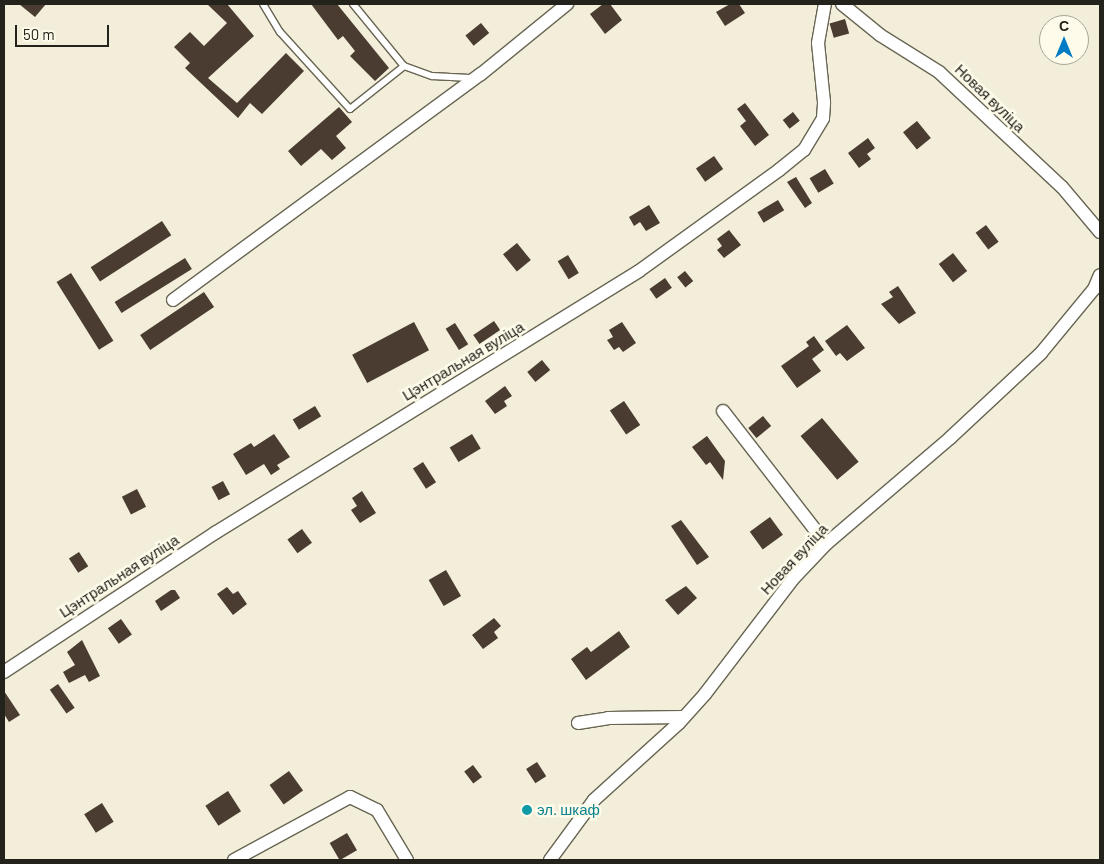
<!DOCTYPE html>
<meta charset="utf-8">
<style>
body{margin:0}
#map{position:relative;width:1104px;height:864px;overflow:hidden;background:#f2eeda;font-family:Barlow,sans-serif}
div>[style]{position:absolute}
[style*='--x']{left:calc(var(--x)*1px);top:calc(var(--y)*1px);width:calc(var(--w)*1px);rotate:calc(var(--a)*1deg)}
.building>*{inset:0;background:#4a3c30;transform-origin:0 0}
.roads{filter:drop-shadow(1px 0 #686553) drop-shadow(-1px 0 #686553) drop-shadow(0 1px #686553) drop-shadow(0 -1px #686553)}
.lane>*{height:6px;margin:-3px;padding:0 3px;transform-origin:3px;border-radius:3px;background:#fff}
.street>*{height:12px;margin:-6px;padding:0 6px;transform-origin:6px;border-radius:6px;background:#fff}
.dots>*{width:14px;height:14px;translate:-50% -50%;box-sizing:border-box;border:2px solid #fefbeb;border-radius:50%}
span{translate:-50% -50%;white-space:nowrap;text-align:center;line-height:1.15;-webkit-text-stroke:5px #fefbeb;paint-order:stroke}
.street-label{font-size:15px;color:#24231b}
.culture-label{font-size:15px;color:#0d838f}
.left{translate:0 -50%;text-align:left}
.frame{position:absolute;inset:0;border:5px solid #24231b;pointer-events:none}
.north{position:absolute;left:1039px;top:15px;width:50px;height:50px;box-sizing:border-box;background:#fefbeb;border:1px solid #a7a598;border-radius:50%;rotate:0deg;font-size:14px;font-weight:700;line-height:20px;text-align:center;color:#24231b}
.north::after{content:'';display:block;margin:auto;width:18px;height:22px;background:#017bc4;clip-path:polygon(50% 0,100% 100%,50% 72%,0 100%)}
.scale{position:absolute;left:15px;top:25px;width:94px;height:22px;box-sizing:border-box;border:2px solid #24231b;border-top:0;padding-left:6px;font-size:15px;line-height:18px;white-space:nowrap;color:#24231b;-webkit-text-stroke:4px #fefbeb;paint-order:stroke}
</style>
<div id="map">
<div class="building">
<i style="clip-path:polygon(19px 4px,46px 4px,35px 17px)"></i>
<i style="clip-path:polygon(207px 4px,227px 4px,254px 36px,208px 78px,237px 103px,286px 53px,304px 71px,262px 114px,250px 103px,238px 118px,185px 68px,190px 63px,174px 47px,190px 32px,204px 46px,227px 23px)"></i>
<i style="clip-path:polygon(311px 4px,337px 4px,389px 68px,375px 81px,350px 56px,355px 51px,343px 36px,338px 40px)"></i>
<i style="clip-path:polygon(603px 4px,610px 4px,622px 20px,605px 34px,590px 14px)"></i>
<i style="clip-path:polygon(730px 4px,739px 4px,745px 13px,725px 26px,716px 12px)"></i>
<i style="left:845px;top:19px;width:15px;height:16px;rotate:74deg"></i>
<i style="left:481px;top:23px;width:13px;height:20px;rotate:51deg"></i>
<i style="clip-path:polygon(745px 103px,769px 135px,755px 146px,740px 126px,746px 121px,737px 109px)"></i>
<i style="clip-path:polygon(339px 107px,352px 122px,336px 136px,346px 148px,332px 160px,321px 149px,301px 166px,288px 151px)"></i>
<i style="left:793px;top:112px;width:11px;height:13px;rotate:52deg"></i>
<i style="left:917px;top:121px;width:22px;height:18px;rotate:51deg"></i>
<i style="clip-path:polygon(868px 138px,875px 148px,867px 154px,871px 159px,859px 168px,848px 153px)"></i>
<i style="left:714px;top:156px;width:16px;height:22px;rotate:55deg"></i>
<i style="left:825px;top:169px;width:17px;height:18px;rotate:59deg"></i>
<i style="clip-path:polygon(796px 177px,812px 203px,805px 208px,787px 182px)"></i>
<i style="left:778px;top:200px;width:12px;height:24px;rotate:59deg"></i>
<i style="clip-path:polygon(649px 205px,660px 223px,646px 231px,640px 222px,634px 226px,629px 217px)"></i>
<i style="left:162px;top:221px;width:17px;height:85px;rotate:57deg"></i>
<i style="left:986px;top:225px;width:21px;height:13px;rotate:53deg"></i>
<i style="clip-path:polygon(729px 230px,741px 245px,724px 258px,717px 250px,722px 246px,717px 239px)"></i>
<i style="left:517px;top:243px;width:22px;height:18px;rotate:51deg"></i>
<i style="left:953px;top:253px;width:23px;height:18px;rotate:52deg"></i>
<i style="left:568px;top:255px;width:21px;height:12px;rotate:59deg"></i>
<i style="left:185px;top:258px;width:13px;height:83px;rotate:58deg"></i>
<i style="left:685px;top:271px;width:13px;height:10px;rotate:51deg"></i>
<i style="left:71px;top:273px;width:80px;height:17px;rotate:58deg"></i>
<i style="left:665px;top:278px;width:12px;height:19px;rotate:55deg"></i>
<i style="clip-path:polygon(898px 286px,916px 313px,899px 324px,881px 304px,893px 297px,889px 292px)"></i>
<i style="left:204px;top:292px;width:18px;height:77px;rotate:56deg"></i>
<i style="left:494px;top:321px;width:11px;height:25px;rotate:56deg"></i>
<i style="left:414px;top:322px;width:32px;height:70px;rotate:62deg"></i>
<i style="clip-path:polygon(622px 322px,636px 343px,623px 352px,619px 347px,614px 350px,607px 340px,613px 337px,609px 330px)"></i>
<i style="left:455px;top:323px;width:25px;height:11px;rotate:58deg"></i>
<i style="clip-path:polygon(847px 325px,865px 348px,847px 361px,840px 353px,836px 356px,825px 341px)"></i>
<i style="clip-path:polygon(814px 336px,824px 350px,812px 359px,821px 371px,797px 388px,781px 366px,809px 346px,806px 342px)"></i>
<i style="left:542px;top:360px;width:13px;height:19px;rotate:51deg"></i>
<i style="clip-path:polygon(505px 386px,512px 396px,504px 401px,507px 406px,495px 414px,485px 401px)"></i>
<i style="left:624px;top:401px;width:29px;height:17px;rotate:56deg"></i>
<i style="left:315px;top:406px;width:12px;height:26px;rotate:59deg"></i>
<i style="left:763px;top:416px;width:13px;height:19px;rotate:51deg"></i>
<i style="left:822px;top:418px;width:57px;height:28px;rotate:50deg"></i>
<i style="clip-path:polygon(274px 434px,290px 457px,277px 465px,280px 469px,271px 475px,264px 464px,246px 475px,233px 454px,251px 443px,254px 447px)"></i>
<i style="left:472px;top:434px;width:17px;height:26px;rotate:59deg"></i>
<i style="clip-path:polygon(707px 436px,725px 461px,723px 480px,710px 462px,706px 465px,692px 447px)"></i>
<i style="left:423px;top:462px;width:24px;height:12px;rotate:57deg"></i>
<i style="left:223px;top:481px;width:15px;height:13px;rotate:62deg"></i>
<i style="left:137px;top:489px;width:20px;height:17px;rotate:63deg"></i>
<i style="clip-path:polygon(362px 491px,376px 513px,360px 523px,351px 510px,357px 506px,352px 498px)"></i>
<i style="left:770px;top:517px;width:22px;height:25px;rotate:54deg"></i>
<i style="clip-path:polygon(681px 520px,709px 557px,697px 565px,671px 526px)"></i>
<i style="left:302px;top:529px;width:17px;height:18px;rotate:54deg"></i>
<i style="left:79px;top:552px;width:17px;height:12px;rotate:57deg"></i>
<i style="left:446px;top:570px;width:30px;height:20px;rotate:60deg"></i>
<i style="clip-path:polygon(686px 586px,697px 598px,678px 615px,665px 600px)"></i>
<i style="clip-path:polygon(227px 587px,233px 594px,238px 591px,247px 604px,233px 615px,217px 594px)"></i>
<i style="clip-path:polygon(171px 590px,175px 590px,180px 598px,161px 611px,155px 601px)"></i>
<i style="clip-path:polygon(494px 618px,501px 626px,494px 632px,498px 638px,483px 649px,472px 635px)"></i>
<i style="left:121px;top:619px;width:19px;height:16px;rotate:55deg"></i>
<i style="clip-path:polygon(619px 631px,630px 647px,586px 680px,571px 659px,587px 647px,591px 652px)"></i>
<i style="clip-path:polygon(82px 640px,100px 676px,89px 682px,85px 675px,69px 683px,63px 672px,75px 665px,67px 652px)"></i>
<i style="left:58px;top:684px;width:29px;height:10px;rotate:55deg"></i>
<i style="clip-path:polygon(4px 691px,20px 715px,9px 722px,4px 714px)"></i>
<i style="left:537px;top:762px;width:17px;height:13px;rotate:57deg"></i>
<i style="left:473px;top:765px;width:15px;height:11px;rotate:53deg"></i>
<i style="left:289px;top:771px;width:24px;height:24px;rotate:54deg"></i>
<i style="left:228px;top:791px;width:24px;height:27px;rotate:57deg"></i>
<i style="left:102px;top:803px;width:22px;height:21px;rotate:58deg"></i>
<i style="left:347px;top:833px;width:20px;height:20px;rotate:60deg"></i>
</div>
<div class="roads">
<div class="lane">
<i style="--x:263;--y:4;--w:33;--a:59"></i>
<i style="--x:280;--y:32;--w:104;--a:47.7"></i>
<i style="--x:350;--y:109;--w:69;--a:-38.5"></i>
<i style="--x:404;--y:66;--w:30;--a:20"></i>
<i style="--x:432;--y:76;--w:38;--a:3"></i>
<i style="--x:353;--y:4;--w:80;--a:50.6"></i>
</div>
<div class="street">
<i style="--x:842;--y:4;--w:49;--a:39.2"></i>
<i style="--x:880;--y:35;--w:70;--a:32.1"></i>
<i style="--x:939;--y:72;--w:168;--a:43.1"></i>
<i style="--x:1062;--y:187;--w:59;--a:49.8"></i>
<i style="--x:173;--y:300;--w:382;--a:-36.3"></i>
<i style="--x:481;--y:74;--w:111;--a:-39.1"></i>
<i style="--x:723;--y:411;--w:168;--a:52.2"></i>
<i style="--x:4;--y:672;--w:253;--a:-33.4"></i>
<i style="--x:215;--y:533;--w:498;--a:-31.7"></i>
<i style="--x:639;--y:271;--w:173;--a:-35.8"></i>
<i style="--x:779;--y:170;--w:32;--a:-39"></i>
<i style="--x:804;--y:150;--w:37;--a:-59"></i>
<i style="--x:823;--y:118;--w:16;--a:-86"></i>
<i style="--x:824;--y:102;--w:59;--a:-95.8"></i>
<i style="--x:818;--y:43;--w:40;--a:-80"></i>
<i style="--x:578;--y:723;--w:30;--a:-9"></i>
<i style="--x:608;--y:718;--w:76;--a:-0.8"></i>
<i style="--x:234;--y:860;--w:132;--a:-28.5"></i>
<i style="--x:350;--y:797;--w:30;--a:26"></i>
<i style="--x:377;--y:810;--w:58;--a:59"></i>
<i style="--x:550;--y:860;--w:74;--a:-53.7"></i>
<i style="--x:594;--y:800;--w:115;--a:-42.2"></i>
<i style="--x:679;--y:723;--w:39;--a:-48"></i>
<i style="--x:705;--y:694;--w:145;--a:-52.6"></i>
<i style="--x:793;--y:579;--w:48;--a:-46.7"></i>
<i style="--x:826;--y:544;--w:163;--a:-40.5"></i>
<i style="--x:950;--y:438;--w:125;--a:-43"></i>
<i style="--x:1041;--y:353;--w:83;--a:-50.4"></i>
<i style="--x:1094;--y:289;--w:15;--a:-67"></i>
</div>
</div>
<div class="dots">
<i style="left:527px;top:810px;background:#0f9aa8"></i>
</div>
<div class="street-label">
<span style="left:990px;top:98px;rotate:44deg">Новая вуліца</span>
<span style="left:463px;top:361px;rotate:-31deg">Цэнтральная вуліца</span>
<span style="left:794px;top:559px;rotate:-47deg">Новая вуліца</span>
<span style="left:119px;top:576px;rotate:-33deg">Цэнтральная вуліца</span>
</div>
<div class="culture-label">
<span class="left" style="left:537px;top:810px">эл. шкаф</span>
</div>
<div class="frame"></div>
<div class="north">С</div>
<div class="scale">50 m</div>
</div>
